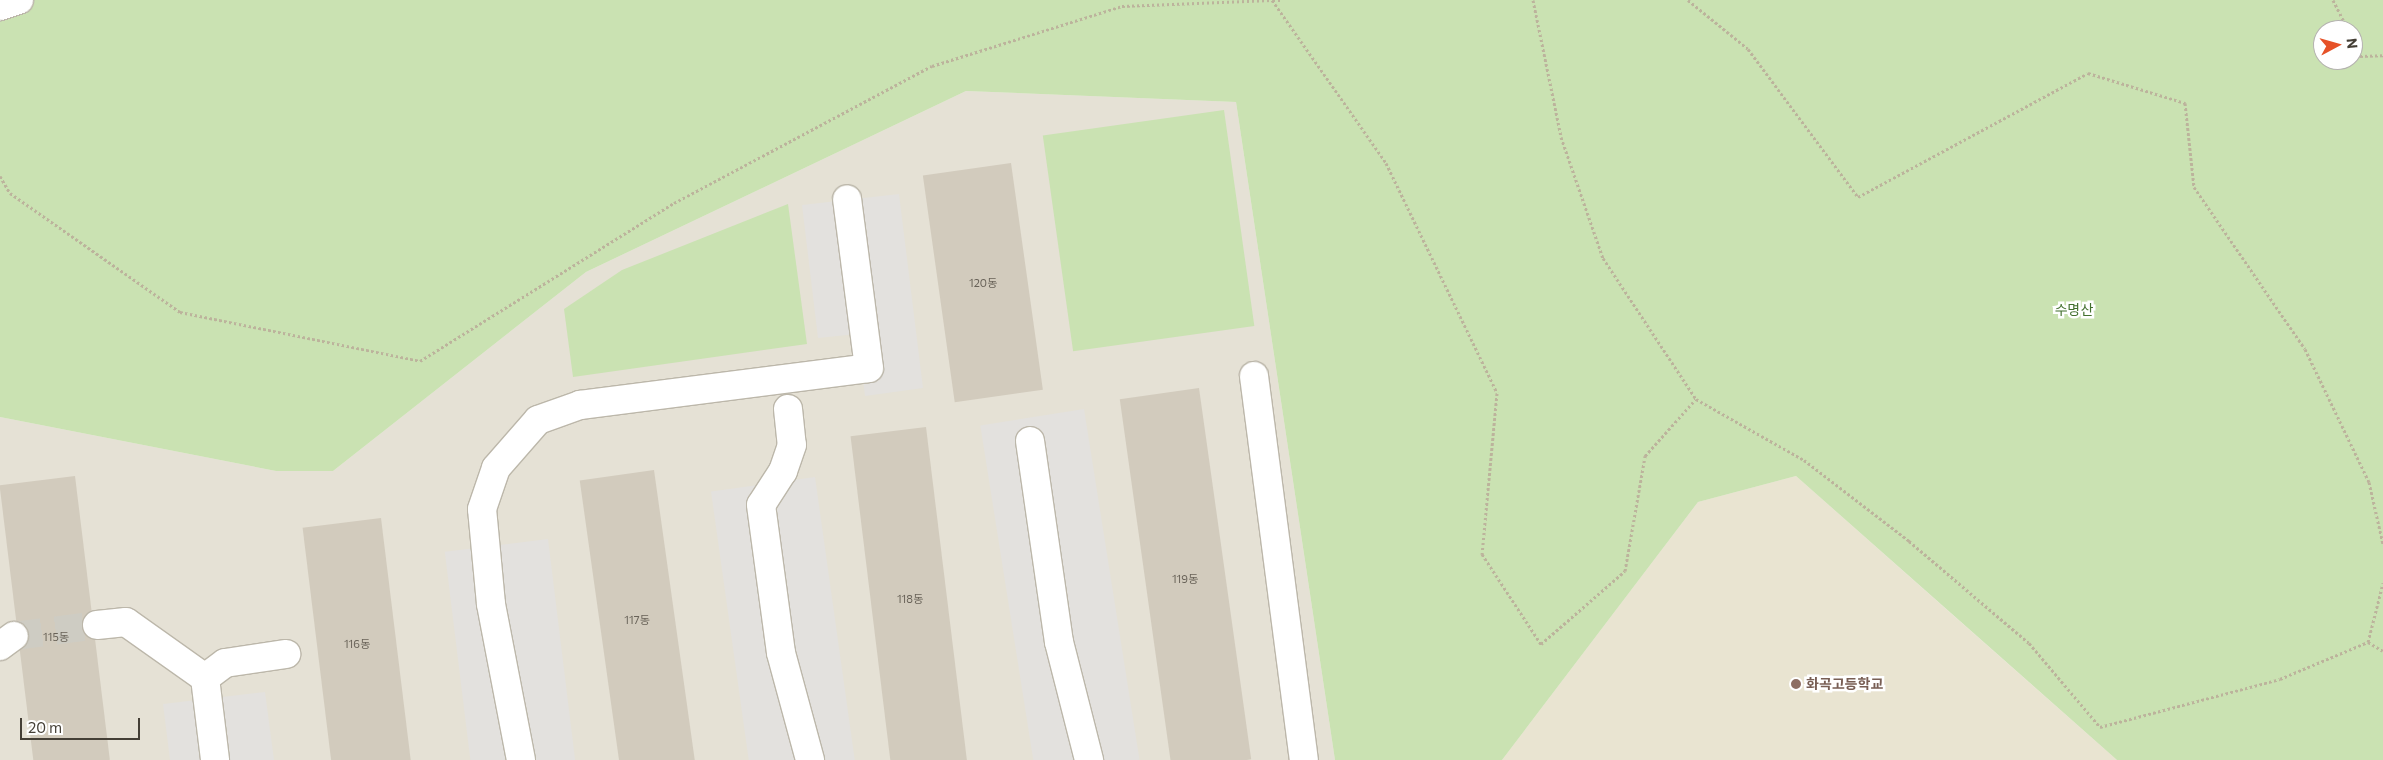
<!DOCTYPE html>
<meta charset="utf-8">
<style>
body{margin:0}
#map{position:relative;width:2383px;height:760px;overflow:hidden;background:#f1efe6;font-family:Commissioner,"Noto Sans KR",sans-serif}
div>[style]{position:absolute}
[style*='--x']{left:calc(var(--x)*1px);top:calc(var(--y)*1px);width:calc(var(--w)*1px);rotate:calc(var(--a)*1deg)}
.residential>*{inset:0;background:#e5e1d5}
.education>*{inset:0;background:#e9e4d1}
.green>*{inset:0;background:#cae2b2;transform-origin:0 0}
.parking>*{inset:0;background:#e3e1de;transform-origin:0 0}
.building>*{inset:0;background:#d2cbbd;transform-origin:0 0}
.minor-tunnel>*{height:28px;margin-top:-14px;transform-origin:0;background:repeating-linear-gradient(90deg,#ceccc3 0 28px,transparent 0 42px)}
.path>*{height:3px;margin-top:-1.5px;transform-origin:0;background:repeating-linear-gradient(90deg,#bcb39c 0 2.5px,transparent 0 5px)}
.roads{filter:drop-shadow(1px 0 #bcb7aa) drop-shadow(-1px 0 #bcb7aa) drop-shadow(0 1px #bcb7aa) drop-shadow(0 -1px #bcb7aa)}
.minor>*{height:28px;margin:-14px;padding:0 14px;transform-origin:14px;border-radius:14px;background:#fff}
.dots>*{width:14px;height:14px;translate:-50% -50%;box-sizing:border-box;border:2px solid #fff;border-radius:50%}
span{translate:-50% -50%;white-space:nowrap;text-align:center;line-height:1.15;-webkit-text-stroke:5px #fff;paint-order:stroke}
.number-label{font-size:11px;color:#686258}
.number-label span{-webkit-text-stroke-width:0}
.park-label{font-size:14px;color:#43702f}
.education-label{font-size:14px;color:#785e54;font-weight:700}
.left{translate:0 -50%;text-align:left}
.north{position:absolute;left:2313px;top:20px;width:50px;height:50px;box-sizing:border-box;background:#fff;border:1px solid #b4b2af;border-radius:50%;rotate:84deg;font-size:14px;font-weight:700;line-height:20px;text-align:center;color:#443f36}
.north::after{content:'';display:block;margin:auto;width:18px;height:22px;background:#e65228;clip-path:polygon(50% 0,100% 100%,50% 72%,0 100%)}
.scale{position:absolute;left:20px;top:718px;width:120px;height:22px;box-sizing:border-box;border:2px solid #443f36;border-top:0;padding-left:6px;font-size:15px;line-height:18px;white-space:nowrap;color:#443f36;-webkit-text-stroke:4px #fff;paint-order:stroke}
</style>
<div id="map">
<div class="residential">
<i style="clip-path:polygon(966px 91px,1236px 102px,1335px 760px,0 760px,0 417px,276px 471px,333px 471px,586px 272px)"></i>
</div>
<div class="education">
<i style="clip-path:polygon(1796px 476px,1946px 609px,2117px 760px,1502px 760px,1698px 502px)"></i>
</div>
<div class="green">
<i style="clip-path:polygon(evenodd,0 0,2383px 0,2383px 760px,2117px 760px,1796px 476px,1698px 502px,1502px 760px,1335px 760px,1236px 102px,966px 91px,586px 272px,333px 471px,276px 471px,0 417px,0 0,2323px 30px,2353px 30px,2353px 60px,2323px 60px,2323px 30px)"></i>
<i style="left:1224px;top:110px;width:218px;height:183px;rotate:82deg"></i>
<i style="clip-path:polygon(788px 204px,807px 344px,573px 377px,564px 309px,622px 270px)"></i>
</div>
<div class="parking">
<i style="clip-path:polygon(899px 194px,923px 388px,865px 396px,857px 334px,818px 338px,802px 205px)"></i>
<i style="left:1084px;top:409px;width:355px;height:105px;rotate:81deg"></i>
<i style="left:815px;top:477px;width:286px;height:105px;rotate:82deg"></i>
<i style="left:548px;top:539px;width:223px;height:104px;rotate:83deg"></i>
<i style="clip-path:polygon(265px 692px,274px 760px,170px 760px,163px 704px)"></i>
</div>
<div class="building">
<i style="left:1011px;top:163px;width:229px;height:89px;rotate:82deg"></i>
<i style="left:1199px;top:388px;width:375px;height:80px;rotate:82deg"></i>
<i style="left:926px;top:427px;width:336px;height:76px;rotate:83deg"></i>
<i style="left:654px;top:470px;width:293px;height:75px;rotate:82deg"></i>
<i style="left:75px;top:476px;width:286px;height:76px;rotate:83deg"></i>
<i style="left:381px;top:518px;width:244px;height:79px;rotate:83deg"></i>
</div>
<div class="minor-tunnel">
<i style="--x:14;--y:636;--w:84;--a:-7.5"></i>
</div>
<div class="path">
<i style="--x:1273;--y:0;--w:7;--a:0"></i>
<i style="--x:1533;--y:0;--w:140;--a:78.4"></i>
<i style="--x:1561;--y:137;--w:128;--a:70.9"></i>
<i style="--x:1603;--y:258;--w:169;--a:56.6"></i>
<i style="--x:1688;--y:0;--w:77;--a:39.2"></i>
<i style="--x:1748;--y:49;--w:184;--a:53.4"></i>
<i style="--x:1858;--y:197;--w:261;--a:-28.3"></i>
<i style="--x:2088;--y:73;--w:102;--a:17.2"></i>
<i style="--x:2185;--y:103;--w:84;--a:83.9"></i>
<i style="--x:2194;--y:187;--w:196;--a:55.6"></i>
<i style="--x:2305;--y:349;--w:148;--a:64.3"></i>
<i style="--x:2369;--y:482;--w:64;--a:77.3"></i>
<i style="--x:2333;--y:0;--w:34;--a:63"></i>
<i style="--x:2353;--y:41;--w:17;--a:65"></i>
<i style="--x:2360;--y:56;--w:23;--a:-2"></i>
<i style="--x:0;--y:176;--w:20;--a:60"></i>
<i style="--x:10;--y:193;--w:208;--a:35"></i>
<i style="--x:180;--y:312;--w:245;--a:11.5"></i>
<i style="--x:420;--y:361;--w:299;--a:-31.9"></i>
<i style="--x:674;--y:203;--w:292;--a:-28"></i>
<i style="--x:932;--y:66;--w:199;--a:-17.5"></i>
<i style="--x:1122;--y:6;--w:150;--a:-2.3"></i>
<i style="--x:1272;--y:0;--w:199;--a:55"></i>
<i style="--x:1386;--y:163;--w:255;--a:64.2"></i>
<i style="--x:1497;--y:393;--w:162;--a:95.3"></i>
<i style="--x:1482;--y:554;--w:108;--a:56.8"></i>
<i style="--x:1541;--y:644;--w:111;--a:-41"></i>
<i style="--x:1625;--y:571;--w:117;--a:-80.1"></i>
<i style="--x:1645;--y:456;--w:76;--a:-48.2"></i>
<i style="--x:1696;--y:399;--w:124;--a:29.5"></i>
<i style="--x:1804;--y:460;--w:133;--a:37.6"></i>
<i style="--x:1909;--y:541;--w:157;--a:40.4"></i>
<i style="--x:2029;--y:643;--w:110;--a:49.8"></i>
<i style="--x:2100;--y:727;--w:186;--a:-14.9"></i>
<i style="--x:2280;--y:679;--w:95;--a:-22.8"></i>
<i style="--x:2368;--y:642;--w:17;--a:31"></i>
<i style="--x:2368;--y:642;--w:61;--a:-75.7"></i>
</div>
<div class="roads">
<div class="minor">
<i style="--x:0;--y:6;--w:20;--a:-18"></i>
<i style="--x:1254;--y:376;--w:387;--a:82.6"></i>
<i style="--x:788;--y:409;--w:36;--a:84"></i>
<i style="--x:792;--y:445;--w:28;--a:109"></i>
<i style="--x:783;--y:471;--w:40;--a:122.9"></i>
<i style="--x:761;--y:505;--w:149;--a:82.3"></i>
<i style="--x:781;--y:653;--w:111;--a:74.8"></i>
<i style="--x:1030;--y:441;--w:203;--a:81.8"></i>
<i style="--x:1059;--y:642;--w:122;--a:75.7"></i>
<i style="--x:97;--y:625;--w:29;--a:-6"></i>
<i style="--x:126;--y:622;--w:97;--a:35.3"></i>
<i style="--x:205;--y:678;--w:83;--a:83"></i>
<i style="--x:0;--y:646;--w:17;--a:-36"></i>
<i style="--x:205;--y:678;--w:25;--a:-37"></i>
<i style="--x:225;--y:663;--w:62;--a:-8.4"></i>
<i style="--x:521;--y:760;--w:159;--a:-100.9"></i>
<i style="--x:491;--y:604;--w:95;--a:-95.4"></i>
<i style="--x:482;--y:509;--w:43;--a:-71.1"></i>
<i style="--x:496;--y:468;--w:64;--a:-48.8"></i>
<i style="--x:538;--y:420;--w:45;--a:-19.7"></i>
<i style="--x:580;--y:405;--w:291;--a:-7.3"></i>
<i style="--x:869;--y:368;--w:170;--a:-97.4"></i>
</div>
</div>
<div class="dots">
<i style="left:1796px;top:684px;background:#8d6e63"></i>
</div>
<div class="number-label">
<span style="left:983px;top:283px">120동</span>
<span style="left:1185px;top:579px">119동</span>
<span style="left:910px;top:599px">118동</span>
<span style="left:637px;top:620px">117동</span>
<span style="left:56px;top:637px">115동</span>
<span style="left:357px;top:644px">116동</span>
</div>
<div class="park-label">
<span style="left:2074px;top:310px">수명산</span>
</div>
<div class="education-label">
<span class="left" style="left:1806px;top:684px">화곡고등학교</span>
</div>
<div class="north">N</div>
<div class="scale">20 m</div>
</div>
